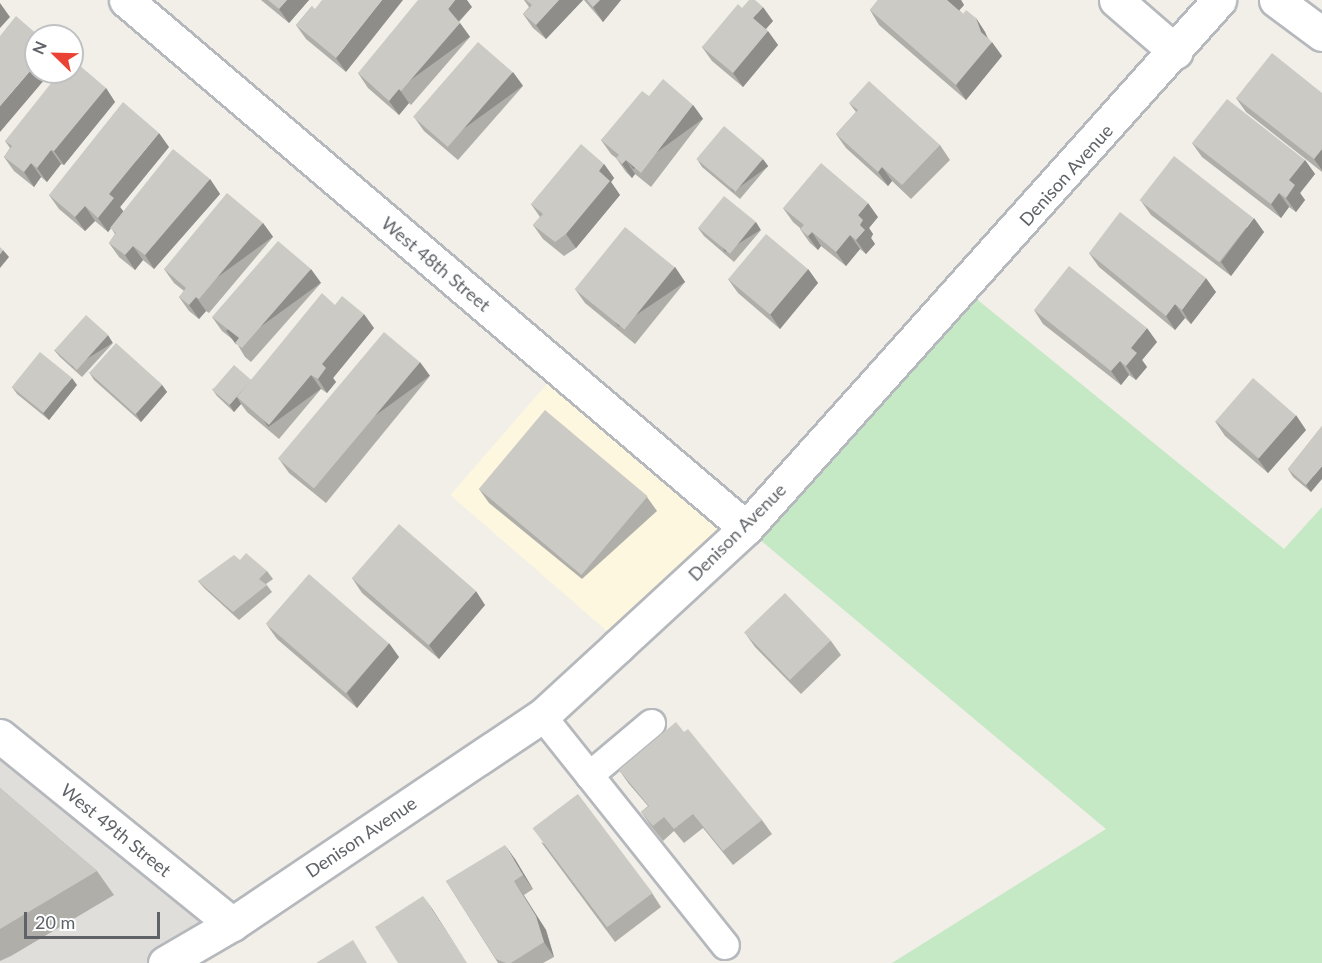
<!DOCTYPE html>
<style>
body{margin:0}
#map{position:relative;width:1322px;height:963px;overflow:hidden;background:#f1efe8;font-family:Lato,sans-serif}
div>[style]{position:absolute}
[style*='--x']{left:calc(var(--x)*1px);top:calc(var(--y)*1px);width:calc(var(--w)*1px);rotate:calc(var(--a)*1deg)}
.commercial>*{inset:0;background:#fef7e0;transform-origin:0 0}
.industrial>*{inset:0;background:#e0deda}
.green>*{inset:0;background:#c5e8c5}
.roads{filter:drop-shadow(2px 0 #b5b8bc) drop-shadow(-2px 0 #b5b8bc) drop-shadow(0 2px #b5b8bc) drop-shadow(0 -2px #b5b8bc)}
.lane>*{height:27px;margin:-13.5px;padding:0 13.5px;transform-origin:13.5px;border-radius:13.5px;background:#fff}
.street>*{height:33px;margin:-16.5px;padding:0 16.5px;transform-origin:16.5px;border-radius:16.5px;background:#fff}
.secondary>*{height:33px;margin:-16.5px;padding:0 16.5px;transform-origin:16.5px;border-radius:16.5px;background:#fff}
.wall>*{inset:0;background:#afaea9}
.shaded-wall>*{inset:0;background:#8f8d8a;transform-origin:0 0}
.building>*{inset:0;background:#cccac5;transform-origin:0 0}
span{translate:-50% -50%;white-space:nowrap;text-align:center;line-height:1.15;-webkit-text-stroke:4.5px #fff;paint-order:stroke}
.street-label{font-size:18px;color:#5f6368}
.north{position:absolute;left:24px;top:24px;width:60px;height:60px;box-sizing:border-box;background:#fff;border:2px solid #bfc1c3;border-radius:50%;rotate:293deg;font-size:16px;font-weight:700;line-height:24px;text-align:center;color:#5f6368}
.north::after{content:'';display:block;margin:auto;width:21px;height:27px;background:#ea4335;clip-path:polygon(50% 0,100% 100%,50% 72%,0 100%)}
.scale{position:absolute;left:24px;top:912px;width:136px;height:27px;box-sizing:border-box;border:3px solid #5f6368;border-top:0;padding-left:8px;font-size:18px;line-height:21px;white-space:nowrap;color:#5f6368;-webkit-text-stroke:4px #fff;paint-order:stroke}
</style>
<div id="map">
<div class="commercial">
<i style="left:560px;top:369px;width:245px;height:167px;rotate:41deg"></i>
</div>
<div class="industrial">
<i style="clip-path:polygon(0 736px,232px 924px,165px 963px,0 963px)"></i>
</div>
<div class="green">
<i style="clip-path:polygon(963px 288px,1284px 549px,1322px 507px,1322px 963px,892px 963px,1106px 829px,746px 528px)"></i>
</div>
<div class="roads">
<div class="lane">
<i style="--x:542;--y:716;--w:293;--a:51.4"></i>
<i style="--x:589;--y:775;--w:81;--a:-40"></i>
</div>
<div class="street">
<i style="--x:126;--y:0;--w:814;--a:40.42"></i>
<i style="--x:1116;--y:0;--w:79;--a:40.9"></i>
<i style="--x:1276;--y:0;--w:57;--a:36.5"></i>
<i style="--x:0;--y:736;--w:299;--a:39"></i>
</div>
<div class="secondary">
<i style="--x:165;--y:963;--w:78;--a:-30.2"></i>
<i style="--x:232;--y:924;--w:373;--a:-33.9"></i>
<i style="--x:542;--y:716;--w:103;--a:-42.6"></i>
<i style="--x:618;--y:646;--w:174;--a:-42.7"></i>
<i style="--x:746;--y:528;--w:709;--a:-48.14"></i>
</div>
</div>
<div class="wall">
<i style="clip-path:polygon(261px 0,309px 0,289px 23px)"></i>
<i style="clip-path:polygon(524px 0,583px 0,546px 39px,533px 28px,523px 14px,529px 7px)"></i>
<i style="clip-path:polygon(584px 0,621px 0,603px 22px)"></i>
<i style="clip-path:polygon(878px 0,961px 0,964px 5px,959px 10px,963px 14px,976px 18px,985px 32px,988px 38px,1002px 56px,966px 100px,879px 25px,870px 10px)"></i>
<i style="clip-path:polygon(312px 6px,346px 72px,306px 39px,296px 25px)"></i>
<i style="clip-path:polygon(472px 7px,459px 22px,470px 37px,411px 105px,409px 103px,399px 115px,368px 88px,358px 73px)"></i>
<i style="clip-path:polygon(742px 8px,773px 21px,766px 29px,778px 45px,743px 87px,712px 61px,702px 47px)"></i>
<i style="clip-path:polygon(523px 86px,458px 160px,424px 131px,414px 117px)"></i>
<i style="clip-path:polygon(106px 88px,115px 102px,64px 165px,61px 164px,47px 182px,41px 177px,34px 187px,14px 171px,4px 157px,10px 148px,5px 141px)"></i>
<i style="clip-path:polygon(1322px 93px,1322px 172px,1246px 112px,1236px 98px)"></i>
<i style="clip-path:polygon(649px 96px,693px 105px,703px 119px,651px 187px,635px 174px,632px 178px,626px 172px,616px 158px,611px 154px,601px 140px)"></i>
<i style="clip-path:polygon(849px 103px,940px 145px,950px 160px,911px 199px,892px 181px,888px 186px,846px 148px,836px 134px,856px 112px)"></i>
<i style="clip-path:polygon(1192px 143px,1305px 160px,1315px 174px,1300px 193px,1305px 200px,1296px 212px,1289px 207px,1281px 218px,1202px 157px)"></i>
<i style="clip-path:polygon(169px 147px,120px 207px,123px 212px,210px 179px,220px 194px,154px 269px,143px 260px,135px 270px,119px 257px,109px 243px,115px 234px,111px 228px,108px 232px,95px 221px,85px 231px,59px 209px,49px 195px)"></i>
<i style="clip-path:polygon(697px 159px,768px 166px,740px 199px,702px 167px)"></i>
<i style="clip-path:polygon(604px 164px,614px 178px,611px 182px,620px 195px,576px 248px,564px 256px,543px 239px,533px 225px,540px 217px,531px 204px)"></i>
<i style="clip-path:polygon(1141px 201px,1264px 232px,1231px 276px,1151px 215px)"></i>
<i style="clip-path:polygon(783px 208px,878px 217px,869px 228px,873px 234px,871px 238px,875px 244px,866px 254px,860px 249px,846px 266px,821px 246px,818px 250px,810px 243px,800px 229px,800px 228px,793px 222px)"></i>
<i style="clip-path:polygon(263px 223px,273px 237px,209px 313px,206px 311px,199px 319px,189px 311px,179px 297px,184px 291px,174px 283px,164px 269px)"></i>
<i style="clip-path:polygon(698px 228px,761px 230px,734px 262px,704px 236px)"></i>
<i style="clip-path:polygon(1089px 253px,1216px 292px,1191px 324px,1185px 318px,1175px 330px,1099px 267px)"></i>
<i style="clip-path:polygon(675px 267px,685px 282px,635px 344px,585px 303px,575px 289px)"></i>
<i style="clip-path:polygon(808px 269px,818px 283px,780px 329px,738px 293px,728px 279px)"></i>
<i style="clip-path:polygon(321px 283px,251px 362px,245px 357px,236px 342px,222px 331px,212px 317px)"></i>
<i style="clip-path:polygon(335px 305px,374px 328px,333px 378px,336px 382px,327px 393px,321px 389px,279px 439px,247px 412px,241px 404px,234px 412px,217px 396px,212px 389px,251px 380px)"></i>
<i style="clip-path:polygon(1034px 310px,1157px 342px,1142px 360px,1147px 367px,1136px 380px,1129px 375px,1121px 385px,1043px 324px)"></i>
<i style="clip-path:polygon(113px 343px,82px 377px,60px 357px,54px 350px)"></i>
<i style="clip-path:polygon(89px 372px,162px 385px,167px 392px,141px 422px,94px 380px)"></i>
<i style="clip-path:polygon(430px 376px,326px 503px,289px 473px,279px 459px)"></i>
<i style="clip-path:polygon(77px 385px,49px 420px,17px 394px,12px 387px)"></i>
<i style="clip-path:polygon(1215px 421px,1306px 430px,1268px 473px,1225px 436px)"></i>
<i style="clip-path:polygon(1322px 426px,1311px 492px,1293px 477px,1288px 469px)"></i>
<i style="clip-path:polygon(479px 489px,647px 497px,657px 511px,582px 579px,489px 503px)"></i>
<i style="clip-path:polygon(240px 560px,267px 571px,273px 579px,266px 584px,272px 592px,239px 620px,204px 588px,198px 581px)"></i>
<i style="clip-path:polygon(352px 578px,485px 605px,439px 659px,362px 593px)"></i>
<i style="clip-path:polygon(267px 625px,399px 657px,357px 708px,277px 639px)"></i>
<i style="clip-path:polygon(745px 633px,831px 641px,841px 655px,801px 694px,755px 647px)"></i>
<i style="clip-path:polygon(684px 732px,762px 820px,772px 834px,733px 865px,703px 828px,684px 843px,674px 831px,663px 841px,651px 826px,641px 812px,648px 806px,629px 784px,619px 770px)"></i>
<i style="clip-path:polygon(0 788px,97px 871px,114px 895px,11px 956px,0 961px)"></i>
<i style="clip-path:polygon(541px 842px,652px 893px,661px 907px,615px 942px)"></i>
<i style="clip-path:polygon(515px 859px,533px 889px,524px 895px,546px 930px,554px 957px,543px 963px,498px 963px,446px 881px)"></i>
</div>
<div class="shaded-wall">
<i style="clip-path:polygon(287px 0,309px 0,289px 23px,279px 9px)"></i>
<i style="clip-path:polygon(382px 0,403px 0,346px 72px,336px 58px)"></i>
<i style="clip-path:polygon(455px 0,467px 0,472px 7px,457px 23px,448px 9px)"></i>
<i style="clip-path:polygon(559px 0,583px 0,546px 39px,536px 25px)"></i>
<i style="clip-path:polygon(600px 0,621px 0,603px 22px,593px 7px)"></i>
<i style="clip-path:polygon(946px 0,961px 0,964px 5px,956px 14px)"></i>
<i style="clip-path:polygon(0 3px,10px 17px,0 28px)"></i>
<i style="clip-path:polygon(763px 7px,773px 21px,763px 32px,753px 18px)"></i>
<i style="clip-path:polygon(976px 18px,985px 32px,990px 45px,992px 42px,1002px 56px,966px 100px,956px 85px,981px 32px)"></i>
<i style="left:460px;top:23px;width:17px;height:90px;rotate:54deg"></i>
<i style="clip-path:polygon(768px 31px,778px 45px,743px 87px,733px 73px)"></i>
<i style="clip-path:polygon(36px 64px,36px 72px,51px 72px,0 132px,0 106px)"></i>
<i style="left:513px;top:72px;width:17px;height:98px;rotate:54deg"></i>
<i style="clip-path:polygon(106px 88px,115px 102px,64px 165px,54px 151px)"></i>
<i style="clip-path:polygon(399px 89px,409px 103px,399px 115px,389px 101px)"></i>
<i style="left:693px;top:105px;width:17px;height:86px;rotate:54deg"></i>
<i style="clip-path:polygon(159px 133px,169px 147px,120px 207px,124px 212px,108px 232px,98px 218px,109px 194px)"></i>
<i style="clip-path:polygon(1322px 149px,1322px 170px,1314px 159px)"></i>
<i style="clip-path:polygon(51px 150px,61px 164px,47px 182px,37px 168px)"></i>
<i style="left:763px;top:159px;width:9px;height:43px;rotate:54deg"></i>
<i style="clip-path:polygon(626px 160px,635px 174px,632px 178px,622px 164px)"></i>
<i style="clip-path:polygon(1305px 160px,1315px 174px,1300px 193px,1305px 200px,1296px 212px,1286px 198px,1289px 180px)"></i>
<i style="clip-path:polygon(31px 163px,41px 177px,34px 187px,24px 172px)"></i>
<i style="clip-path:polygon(604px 164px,614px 178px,611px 182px,620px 195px,576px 248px,566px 234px,599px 171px)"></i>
<i style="clip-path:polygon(882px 167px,892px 181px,888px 186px,878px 172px)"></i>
<i style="clip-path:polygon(210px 179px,220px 194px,154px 269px,145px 255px)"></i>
<i style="clip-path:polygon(1279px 193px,1289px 207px,1281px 218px,1271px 204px)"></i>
<i style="clip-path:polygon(868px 203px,878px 217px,869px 228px,873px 234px,871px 238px,875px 244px,866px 254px,856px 240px,860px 225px,858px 215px)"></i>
<i style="clip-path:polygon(85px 206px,95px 221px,85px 231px,75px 217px)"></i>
<i style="clip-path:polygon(1254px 218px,1264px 232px,1231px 276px,1221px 262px)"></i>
<i style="left:756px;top:222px;width:9px;height:42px;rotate:58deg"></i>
<i style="left:263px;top:223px;width:17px;height:99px;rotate:54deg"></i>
<i style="clip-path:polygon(812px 232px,821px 246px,818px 250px,808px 236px)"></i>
<i style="clip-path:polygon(850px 235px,860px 249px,846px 266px,836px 252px)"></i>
<i style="clip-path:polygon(133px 246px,143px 260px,135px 270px,125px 255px)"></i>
<i style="clip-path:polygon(3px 250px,9px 257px,0 268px,0 254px)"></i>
<i style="left:675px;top:267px;width:18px;height:80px;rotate:56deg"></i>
<i style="left:311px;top:269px;width:17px;height:105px;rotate:54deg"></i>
<i style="clip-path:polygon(808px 269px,818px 283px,780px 329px,770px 314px)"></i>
<i style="clip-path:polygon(1206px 278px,1216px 292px,1191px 324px,1182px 310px)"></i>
<i style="clip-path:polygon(196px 297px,206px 311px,199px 319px,189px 305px)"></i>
<i style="clip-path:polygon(1175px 304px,1185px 318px,1175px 330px,1166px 316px)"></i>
<i style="clip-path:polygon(364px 314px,374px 328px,333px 378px,336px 382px,327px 393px,318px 379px,322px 364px)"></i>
<i style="clip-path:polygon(1147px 328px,1157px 342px,1142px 360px,1147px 367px,1136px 380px,1126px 366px,1131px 348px)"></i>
<i style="left:108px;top:335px;width:9px;height:47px;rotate:58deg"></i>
<i style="clip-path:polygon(1120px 361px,1129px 375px,1121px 385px,1111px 371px)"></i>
<i style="left:420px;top:362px;width:17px;height:164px;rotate:54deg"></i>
<i style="left:311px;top:375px;width:17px;height:65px;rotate:54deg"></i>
<i style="clip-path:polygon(72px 378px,77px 385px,49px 420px,43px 413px)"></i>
<i style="clip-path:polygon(251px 380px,237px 397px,241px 404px,234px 412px,229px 404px)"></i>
<i style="clip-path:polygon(162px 385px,167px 392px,141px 422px,136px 414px)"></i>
<i style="clip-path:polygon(1296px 415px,1306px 430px,1268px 473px,1258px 459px)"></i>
<i style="clip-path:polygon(1322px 466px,1322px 479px,1311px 492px,1306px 485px)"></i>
<i style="clip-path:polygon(476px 591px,485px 605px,439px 659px,429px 645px)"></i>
<i style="clip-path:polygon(389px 643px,399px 657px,357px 708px,347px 693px)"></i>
<i style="clip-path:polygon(505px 845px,515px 859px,533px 889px,523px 875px)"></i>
<i style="clip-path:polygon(514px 881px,546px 930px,554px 957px,544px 942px)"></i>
<i style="clip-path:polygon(423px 896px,433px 910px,467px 963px)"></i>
</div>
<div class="building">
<i style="clip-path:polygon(268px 0,287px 0,279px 9px)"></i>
<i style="clip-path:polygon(322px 0,382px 0,336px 58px,296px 25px,312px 6px,315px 9px)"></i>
<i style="clip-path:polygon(418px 0,455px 0,448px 9px,460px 23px,401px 91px,399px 89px,389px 101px,358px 73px)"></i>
<i style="clip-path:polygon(526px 0,559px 0,536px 25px,523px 14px,532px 5px)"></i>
<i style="clip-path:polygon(587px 0,600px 0,593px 7px)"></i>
<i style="clip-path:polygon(749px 0,755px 0,763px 7px,753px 18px,768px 31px,733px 73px,702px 47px,738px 4px,742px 8px)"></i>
<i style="clip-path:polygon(878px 0,947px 0,963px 14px,966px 10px,976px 18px,981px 32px,992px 42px,956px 85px,870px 10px)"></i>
<i style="clip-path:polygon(16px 16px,39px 36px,36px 36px,36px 64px,0 106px,0 36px)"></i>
<i style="left:478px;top:42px;width:46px;height:99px;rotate:41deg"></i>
<i style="clip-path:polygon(1272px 53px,1322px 93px,1322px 149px,1314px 159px,1236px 98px)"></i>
<i style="clip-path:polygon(72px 59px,106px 88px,54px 151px,51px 150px,37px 168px,31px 163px,24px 172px,4px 157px,12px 146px,5px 141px,60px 72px,72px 72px)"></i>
<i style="clip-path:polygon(663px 79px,693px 105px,641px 173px,626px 160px,622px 164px,616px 158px,619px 155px,601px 140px,642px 91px,649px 96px)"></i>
<i style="clip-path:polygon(869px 81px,940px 145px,902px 185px,882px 167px,878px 172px,836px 134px,858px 110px,849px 103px)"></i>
<i style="clip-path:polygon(1227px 99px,1305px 160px,1289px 180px,1295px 185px,1286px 198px,1279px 193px,1271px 204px,1192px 143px)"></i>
<i style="clip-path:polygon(123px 102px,159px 133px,109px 194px,114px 198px,98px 218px,85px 206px,75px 217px,49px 195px)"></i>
<i style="left:724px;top:126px;width:51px;height:43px;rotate:40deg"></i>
<i style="clip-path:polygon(581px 144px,604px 164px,599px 171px,610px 181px,566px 234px,555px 242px,533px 225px,543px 214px,531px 204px)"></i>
<i style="clip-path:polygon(173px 149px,210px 179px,145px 255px,133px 246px,125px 255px,109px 243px,116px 233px,110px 228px)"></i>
<i style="left:1174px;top:156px;width:101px;height:56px;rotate:38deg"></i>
<i style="clip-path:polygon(821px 163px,868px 203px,858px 215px,863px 220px,860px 225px,865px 230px,856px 240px,850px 235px,836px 252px,812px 232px,808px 236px,800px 229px,804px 225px,783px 208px)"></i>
<i style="clip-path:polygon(227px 193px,263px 223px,199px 299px,196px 297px,189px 305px,179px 297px,186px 288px,164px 269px)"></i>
<i style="left:724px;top:196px;width:41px;height:41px;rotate:39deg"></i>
<i style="clip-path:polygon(1120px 212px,1206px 278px,1182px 310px,1175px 304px,1166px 316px,1089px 253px)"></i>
<i style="left:625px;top:227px;width:64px;height:80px;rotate:39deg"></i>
<i style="left:766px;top:234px;width:55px;height:59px;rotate:40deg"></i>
<i style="clip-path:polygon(278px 241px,311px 269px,242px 348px,235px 343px,239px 338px,212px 317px)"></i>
<i style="clip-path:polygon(0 247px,3px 250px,0 254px)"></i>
<i style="clip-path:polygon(1069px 266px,1147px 328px,1131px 348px,1137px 353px,1126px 366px,1120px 361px,1111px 371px,1034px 310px)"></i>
<i style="clip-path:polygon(322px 293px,335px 305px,342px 296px,364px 314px,322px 364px,326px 368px,318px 379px,311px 375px,269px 425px,237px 397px)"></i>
<i style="left:86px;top:315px;width:30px;height:47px;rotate:42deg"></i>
<i style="left:384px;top:332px;width:47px;height:165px;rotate:40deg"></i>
<i style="left:116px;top:343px;width:62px;height:40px;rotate:42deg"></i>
<i style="left:40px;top:352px;width:41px;height:45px;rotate:39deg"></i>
<i style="left:234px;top:365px;width:23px;height:33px;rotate:41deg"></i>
<i style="left:1253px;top:378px;width:57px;height:57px;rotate:41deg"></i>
<i style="left:545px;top:410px;width:134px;height:103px;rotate:40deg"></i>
<i style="clip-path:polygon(1322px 426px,1322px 466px,1306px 485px,1288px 469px)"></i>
<i style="left:399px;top:524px;width:102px;height:72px;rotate:41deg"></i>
<i style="clip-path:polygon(246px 553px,267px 571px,259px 579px,267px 585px,233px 612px,198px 581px,234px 555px,240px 560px)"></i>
<i style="left:309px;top:574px;width:106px;height:66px;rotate:41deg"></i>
<i style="left:785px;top:593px;width:66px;height:57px;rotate:46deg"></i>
<i style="clip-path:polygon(676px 722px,684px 732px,688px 729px,762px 820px,723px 851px,693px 814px,674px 829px,664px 817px,653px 826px,641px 812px,649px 806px,619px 770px)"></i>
<i style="clip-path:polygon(0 788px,97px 871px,0 929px)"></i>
<i style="left:578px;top:794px;width:124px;height:57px;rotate:53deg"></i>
<i style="clip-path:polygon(505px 845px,523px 875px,514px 881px,536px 916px,544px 942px,511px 963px,506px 963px,496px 959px,446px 881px)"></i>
<i style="clip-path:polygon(423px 896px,467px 963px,398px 963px,375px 927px)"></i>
<i style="clip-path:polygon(353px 940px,367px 963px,316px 963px)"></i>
</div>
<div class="street-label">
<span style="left:1066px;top:175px;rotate:-48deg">Denison Avenue</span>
<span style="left:436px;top:264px;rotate:40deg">West 48th Street</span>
<span style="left:737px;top:532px;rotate:-45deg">Denison Avenue</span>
<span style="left:116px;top:830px;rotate:39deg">West 49th Street</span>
<span style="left:361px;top:837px;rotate:-34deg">Denison Avenue</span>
</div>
<div class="north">N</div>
<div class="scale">20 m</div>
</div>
